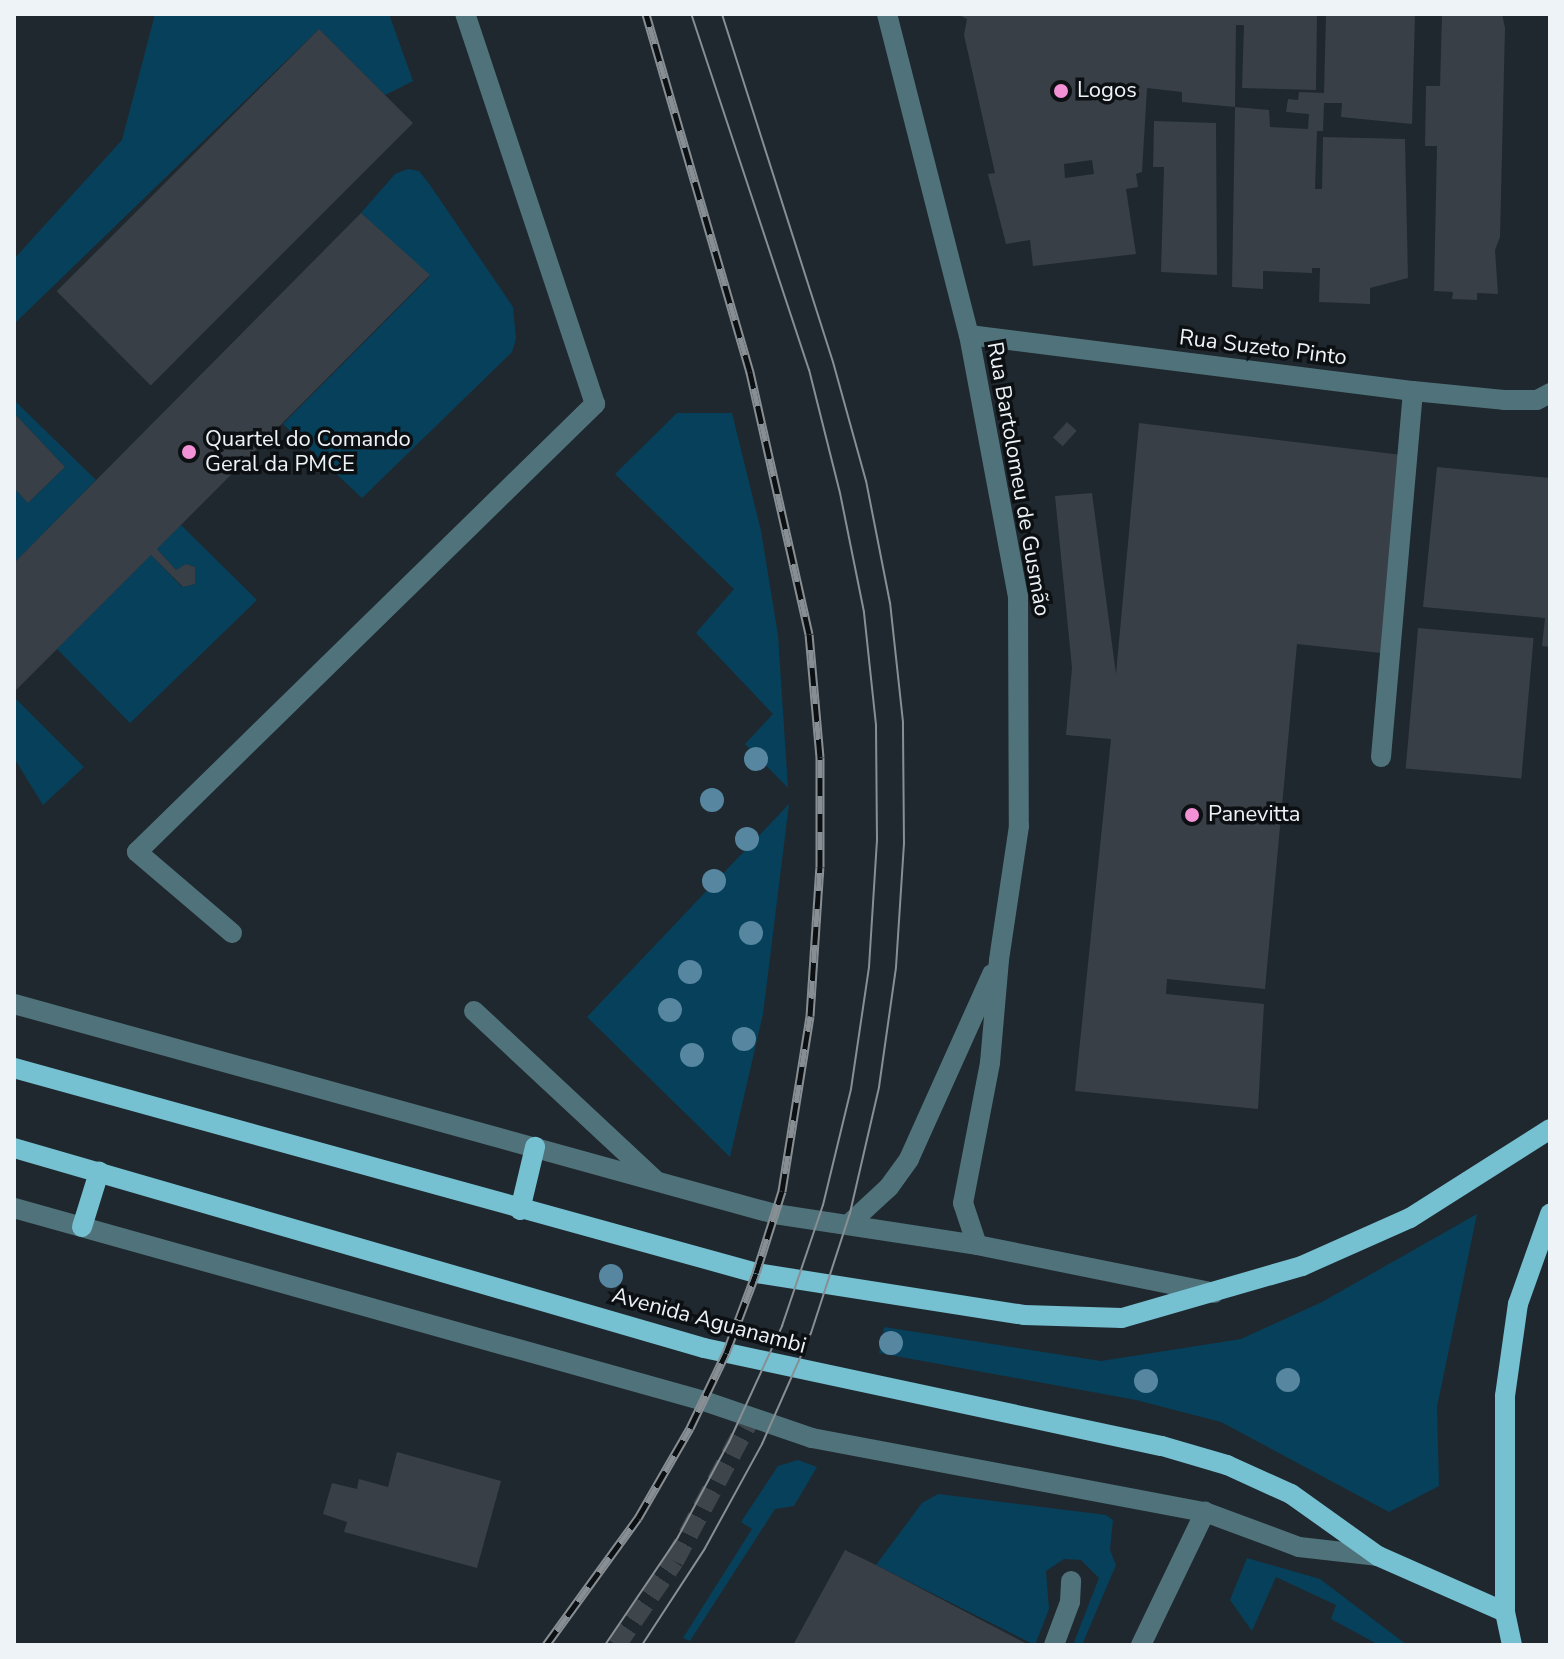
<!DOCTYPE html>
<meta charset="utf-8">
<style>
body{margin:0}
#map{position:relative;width:1564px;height:1659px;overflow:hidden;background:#1f282e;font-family:"Nunito Sans",sans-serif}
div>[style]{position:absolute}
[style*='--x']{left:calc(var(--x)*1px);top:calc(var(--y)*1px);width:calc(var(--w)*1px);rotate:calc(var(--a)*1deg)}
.green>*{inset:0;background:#07405a}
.building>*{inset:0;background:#383f47;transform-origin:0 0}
.minor-tunnel>*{height:20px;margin-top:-10px;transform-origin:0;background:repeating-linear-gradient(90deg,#3e464c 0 20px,transparent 0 30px)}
.minor>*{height:20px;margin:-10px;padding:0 10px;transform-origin:10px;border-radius:10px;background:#50737b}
.major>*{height:20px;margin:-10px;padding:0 10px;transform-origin:10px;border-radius:10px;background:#75c0d1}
.tram>*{height:2px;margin:-1px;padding:0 1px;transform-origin:1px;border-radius:1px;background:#888f94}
.rail>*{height:9px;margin-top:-4.5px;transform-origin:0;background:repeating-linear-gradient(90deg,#0c1013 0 18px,#888f94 0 36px);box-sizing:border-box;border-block:2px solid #888f94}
.trees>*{width:24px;height:24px;margin:-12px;border-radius:50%;background:#5786a0}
.dots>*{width:22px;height:22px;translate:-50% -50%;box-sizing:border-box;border:4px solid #0c1013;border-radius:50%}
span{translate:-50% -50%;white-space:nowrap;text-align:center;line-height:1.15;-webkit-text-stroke:7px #0c1013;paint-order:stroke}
.poi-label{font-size:22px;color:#edf3f7}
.left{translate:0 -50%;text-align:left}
.street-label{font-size:22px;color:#edf3f7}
.frame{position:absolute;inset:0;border:16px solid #edf3f7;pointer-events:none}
</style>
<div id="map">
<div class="green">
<i style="clip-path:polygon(155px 14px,389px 14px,413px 81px,385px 95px,319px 29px,14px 324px,14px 259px,122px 140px)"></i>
<i style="clip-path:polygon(408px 169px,419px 171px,430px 185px,513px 307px,516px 339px,512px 352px,362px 498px,283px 424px,430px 276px,361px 213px,395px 174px)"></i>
<i style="clip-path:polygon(14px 400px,96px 480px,14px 563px,14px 488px,28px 503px,65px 467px,14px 413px)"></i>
<i style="clip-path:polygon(677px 413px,732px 413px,761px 531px,778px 635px,788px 788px,745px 744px,773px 714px,696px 633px,734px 589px,615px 474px)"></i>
<i style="clip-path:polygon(181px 525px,257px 600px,130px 723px,57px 649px,151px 555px,182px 587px,195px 584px,195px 567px,186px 564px,176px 570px,157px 549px)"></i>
<i style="clip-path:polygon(14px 697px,84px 767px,43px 805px,14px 758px)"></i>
<i style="clip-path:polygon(789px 804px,763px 1014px,730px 1157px,587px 1017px)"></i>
<i style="clip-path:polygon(1477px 1214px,1437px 1407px,1439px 1486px,1389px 1512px,1221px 1422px,1136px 1400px,879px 1353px,884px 1327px,1101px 1361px,1241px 1339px,1322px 1302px)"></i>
<i style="clip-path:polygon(798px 1460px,817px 1467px,794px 1506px,775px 1509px,690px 1641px,683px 1638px,752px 1529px,741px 1522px,778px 1466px)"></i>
<i style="clip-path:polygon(938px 1494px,1106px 1515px,1113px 1520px,1110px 1550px,1116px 1565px,1082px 1645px,1073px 1645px,1099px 1578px,1081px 1560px,1064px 1559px,1046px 1571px,1049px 1609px,1035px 1645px,876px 1565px,922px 1503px)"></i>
<i style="clip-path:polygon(1247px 1558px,1320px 1579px,1407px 1645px,1379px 1645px,1331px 1619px,1336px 1605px,1276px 1577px,1252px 1631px,1230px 1600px)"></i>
</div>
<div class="building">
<i style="clip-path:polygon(evenodd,957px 14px,1317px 14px,1316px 90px,1242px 88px,1244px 25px,1236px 25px,1235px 107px,1182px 102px,1182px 92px,1147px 88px,1142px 172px,1136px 174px,1138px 187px,1126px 189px,1136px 254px,1033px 266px,1030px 240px,1006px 244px,988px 174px,995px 173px,964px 35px,967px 19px,957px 14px,1092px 160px,1094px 174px,1065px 178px,1064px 164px,1092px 160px)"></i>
<i style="clip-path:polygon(1326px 14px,1415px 14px,1412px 124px,1341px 117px,1342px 103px,1324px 103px,1323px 131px,1317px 131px,1315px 189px,1322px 189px,1323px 137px,1405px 139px,1408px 278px,1370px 288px,1370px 304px,1319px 302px,1320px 268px,1312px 268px,1312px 273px,1263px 271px,1263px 289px,1232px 287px,1235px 107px,1269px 110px,1270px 127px,1308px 129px,1309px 114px,1286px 112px,1288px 99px,1298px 100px,1299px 92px,1324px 93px)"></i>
<i style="clip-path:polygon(1442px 14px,1502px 14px,1505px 28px,1500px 237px,1495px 250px,1498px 294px,1477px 293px,1477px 300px,1452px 299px,1453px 292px,1434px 291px,1437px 146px,1425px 146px,1426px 86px,1440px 86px)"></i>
<i style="left:319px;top:29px;width:133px;height:371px;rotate:45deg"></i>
<i style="clip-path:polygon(1154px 121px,1216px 123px,1217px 275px,1161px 272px,1164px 167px,1153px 167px)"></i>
<i style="clip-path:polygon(361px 213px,430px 275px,157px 549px,176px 570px,186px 564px,195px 567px,195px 584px,183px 587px,151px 555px,14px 692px,14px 563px)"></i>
<i style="clip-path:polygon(14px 413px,65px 467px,28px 503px,14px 488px)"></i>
<i style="left:1067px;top:422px;width:13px;height:21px;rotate:42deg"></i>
<i style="clip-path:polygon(1139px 423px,1402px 455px,1381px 653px,1297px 644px,1265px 989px,1167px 979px,1166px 994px,1264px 1004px,1258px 1109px,1075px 1091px,1111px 739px,1066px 735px,1072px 668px,1055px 496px,1092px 493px,1116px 674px)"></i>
<i style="clip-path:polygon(1437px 467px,1550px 478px,1550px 647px,1542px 646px,1545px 618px,1423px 607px)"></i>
<i style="left:1418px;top:628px;width:116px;height:141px;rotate:5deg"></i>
<i style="clip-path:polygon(397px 1452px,501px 1481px,477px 1568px,344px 1532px,347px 1522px,323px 1514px,332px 1483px,357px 1489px,359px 1479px,388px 1487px)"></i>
<i style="clip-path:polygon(845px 1550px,876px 1565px,1029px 1645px,793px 1645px)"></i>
</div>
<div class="minor-tunnel">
<i style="--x:616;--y:1645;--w:102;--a:-55.4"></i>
<i style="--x:674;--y:1561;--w:163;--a:-61.9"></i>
</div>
<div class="minor">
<i style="--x:887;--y:14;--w:331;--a:75.7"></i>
<i style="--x:969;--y:335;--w:266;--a:79.4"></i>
<i style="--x:1018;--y:596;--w:230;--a:89.8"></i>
<i style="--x:1019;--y:826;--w:135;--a:98.5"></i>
<i style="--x:999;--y:960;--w:103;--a:95"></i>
<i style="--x:990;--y:1063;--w:143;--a:100.9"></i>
<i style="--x:963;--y:1203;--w:44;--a:71.6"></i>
<i style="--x:969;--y:335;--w:448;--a:7.2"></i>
<i style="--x:1413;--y:391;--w:91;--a:5.6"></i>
<i style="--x:1504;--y:400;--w:33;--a:0"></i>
<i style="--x:1537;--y:400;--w:15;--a:-28"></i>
<i style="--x:1381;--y:757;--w:367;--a:-85"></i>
<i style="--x:232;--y:933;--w:125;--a:-139.5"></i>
<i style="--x:137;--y:852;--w:641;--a:-44.37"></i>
<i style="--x:595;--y:404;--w:411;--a:-108.4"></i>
<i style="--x:14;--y:1004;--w:789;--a:15.43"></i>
<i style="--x:775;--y:1214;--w:204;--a:8.7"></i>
<i style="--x:977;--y:1245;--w:242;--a:11.4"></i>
<i style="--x:474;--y:1011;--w:246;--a:43"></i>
<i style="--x:14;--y:1208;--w:716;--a:15.63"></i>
<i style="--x:704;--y:1401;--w:114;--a:18.9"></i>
<i style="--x:812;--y:1438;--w:400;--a:10.7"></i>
<i style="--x:1205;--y:1512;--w:100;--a:20.4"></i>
<i style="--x:1299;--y:1547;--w:80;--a:6.5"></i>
<i style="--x:849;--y:1224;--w:54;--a:-42.8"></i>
<i style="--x:889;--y:1187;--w:34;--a:-54"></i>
<i style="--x:909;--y:1159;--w:203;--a:-65.8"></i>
<i style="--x:1054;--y:1645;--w:46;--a:-69.6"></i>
<i style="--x:1070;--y:1602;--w:21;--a:-87"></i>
<i style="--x:1141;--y:1645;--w:148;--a:-64.3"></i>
</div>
<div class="major">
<i style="--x:14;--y:1068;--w:770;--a:15.44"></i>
<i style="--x:756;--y:1273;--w:271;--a:8.9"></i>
<i style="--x:1024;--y:1315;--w:98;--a:1.8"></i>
<i style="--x:1122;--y:1318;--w:187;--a:-16.1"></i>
<i style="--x:1302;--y:1266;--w:118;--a:-24"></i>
<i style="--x:1410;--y:1218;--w:166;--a:-32.4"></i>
<i style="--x:14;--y:1148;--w:718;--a:16.16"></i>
<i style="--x:704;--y:1348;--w:468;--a:12.1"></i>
<i style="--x:1162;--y:1446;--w:68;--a:16.3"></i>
<i style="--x:1227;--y:1465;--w:70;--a:24.4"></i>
<i style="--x:1291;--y:1494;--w:107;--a:35.5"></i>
<i style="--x:1378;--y:1556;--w:139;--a:23.8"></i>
<i style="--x:520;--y:1210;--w:65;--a:-76.6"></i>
<i style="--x:82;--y:1227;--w:58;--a:-72.8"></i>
<i style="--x:1512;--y:1645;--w:34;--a:-102"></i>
<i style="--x:1505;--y:1612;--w:216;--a:-90"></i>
<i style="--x:1505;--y:1396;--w:93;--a:-82"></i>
<i style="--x:1518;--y:1304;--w:96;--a:-70.4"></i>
</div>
<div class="tram">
<i style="--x:605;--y:1645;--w:130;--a:-55.9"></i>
<i style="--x:678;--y:1537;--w:108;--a:-61.8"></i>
<i style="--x:729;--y:1442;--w:128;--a:-65.4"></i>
<i style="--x:782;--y:1326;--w:128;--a:-71.3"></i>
<i style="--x:823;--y:1205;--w:119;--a:-76.4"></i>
<i style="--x:851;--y:1089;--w:123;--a:-81.6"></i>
<i style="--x:869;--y:967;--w:126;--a:-86.4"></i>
<i style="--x:877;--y:841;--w:116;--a:-90.5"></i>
<i style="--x:876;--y:725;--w:114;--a:-96.1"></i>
<i style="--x:864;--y:612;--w:121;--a:-101.4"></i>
<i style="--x:840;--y:493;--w:127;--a:-104.1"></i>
<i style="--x:809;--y:370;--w:375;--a:-108.3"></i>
<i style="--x:642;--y:1645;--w:113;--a:-56.9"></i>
<i style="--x:704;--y:1550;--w:121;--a:-61.3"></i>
<i style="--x:762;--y:1444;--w:121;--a:-66.2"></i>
<i style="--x:811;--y:1333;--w:126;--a:-72"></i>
<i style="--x:850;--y:1213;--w:129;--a:-77"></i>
<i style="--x:879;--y:1087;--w:121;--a:-81.9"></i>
<i style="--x:896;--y:967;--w:123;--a:-86.3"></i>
<i style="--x:904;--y:844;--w:122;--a:-90.5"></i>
<i style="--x:903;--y:722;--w:120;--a:-96.2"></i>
<i style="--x:890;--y:603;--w:124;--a:-101.1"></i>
<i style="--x:866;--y:481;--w:123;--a:-105.5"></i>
<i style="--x:833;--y:362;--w:365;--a:-107.7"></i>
</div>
<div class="rail">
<i style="--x:546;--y:1645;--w:157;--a:-54.1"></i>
<i style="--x:638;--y:1518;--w:104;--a:-60"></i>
<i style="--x:690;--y:1428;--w:83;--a:-64.4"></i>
<i style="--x:726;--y:1353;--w:85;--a:-69.4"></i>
<i style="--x:756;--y:1273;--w:86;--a:-72.4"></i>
<i style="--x:782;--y:1191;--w:177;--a:-80.9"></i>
<i style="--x:810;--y:1016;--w:149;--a:-86.2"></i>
<i style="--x:820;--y:867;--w:110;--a:-90"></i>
<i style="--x:820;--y:757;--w:123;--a:-95.1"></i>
<i style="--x:809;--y:634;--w:269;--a:-102.7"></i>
<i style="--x:750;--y:372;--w:373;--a:-106.2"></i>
</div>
<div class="trees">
<i style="left:756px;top:759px"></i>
<i style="left:712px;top:800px"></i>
<i style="left:747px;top:839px"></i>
<i style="left:714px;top:881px"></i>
<i style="left:751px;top:933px"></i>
<i style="left:690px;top:972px"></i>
<i style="left:670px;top:1010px"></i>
<i style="left:744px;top:1039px"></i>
<i style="left:692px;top:1055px"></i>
<i style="left:611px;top:1276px"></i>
<i style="left:891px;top:1343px"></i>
<i style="left:1288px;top:1380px"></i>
<i style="left:1146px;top:1381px"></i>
</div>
<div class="dots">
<i style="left:1061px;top:91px;background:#f391d6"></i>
<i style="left:189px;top:452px;background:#f391d6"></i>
<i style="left:1192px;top:815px;background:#f391d6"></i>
</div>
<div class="poi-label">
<span class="left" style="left:1077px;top:91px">Logos</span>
<span class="left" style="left:205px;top:452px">Quartel do Comando<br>Geral da PMCE</span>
<span class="left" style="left:1208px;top:815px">Panevitta</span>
</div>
<div class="street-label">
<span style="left:1263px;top:348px;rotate:7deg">Rua Suzeto Pinto</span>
<span style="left:1018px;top:479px;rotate:80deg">Rua Bartolomeu de Gusmão</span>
<span style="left:709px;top:1321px;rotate:15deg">Avenida Aguanambi</span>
</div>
<div class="frame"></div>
</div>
